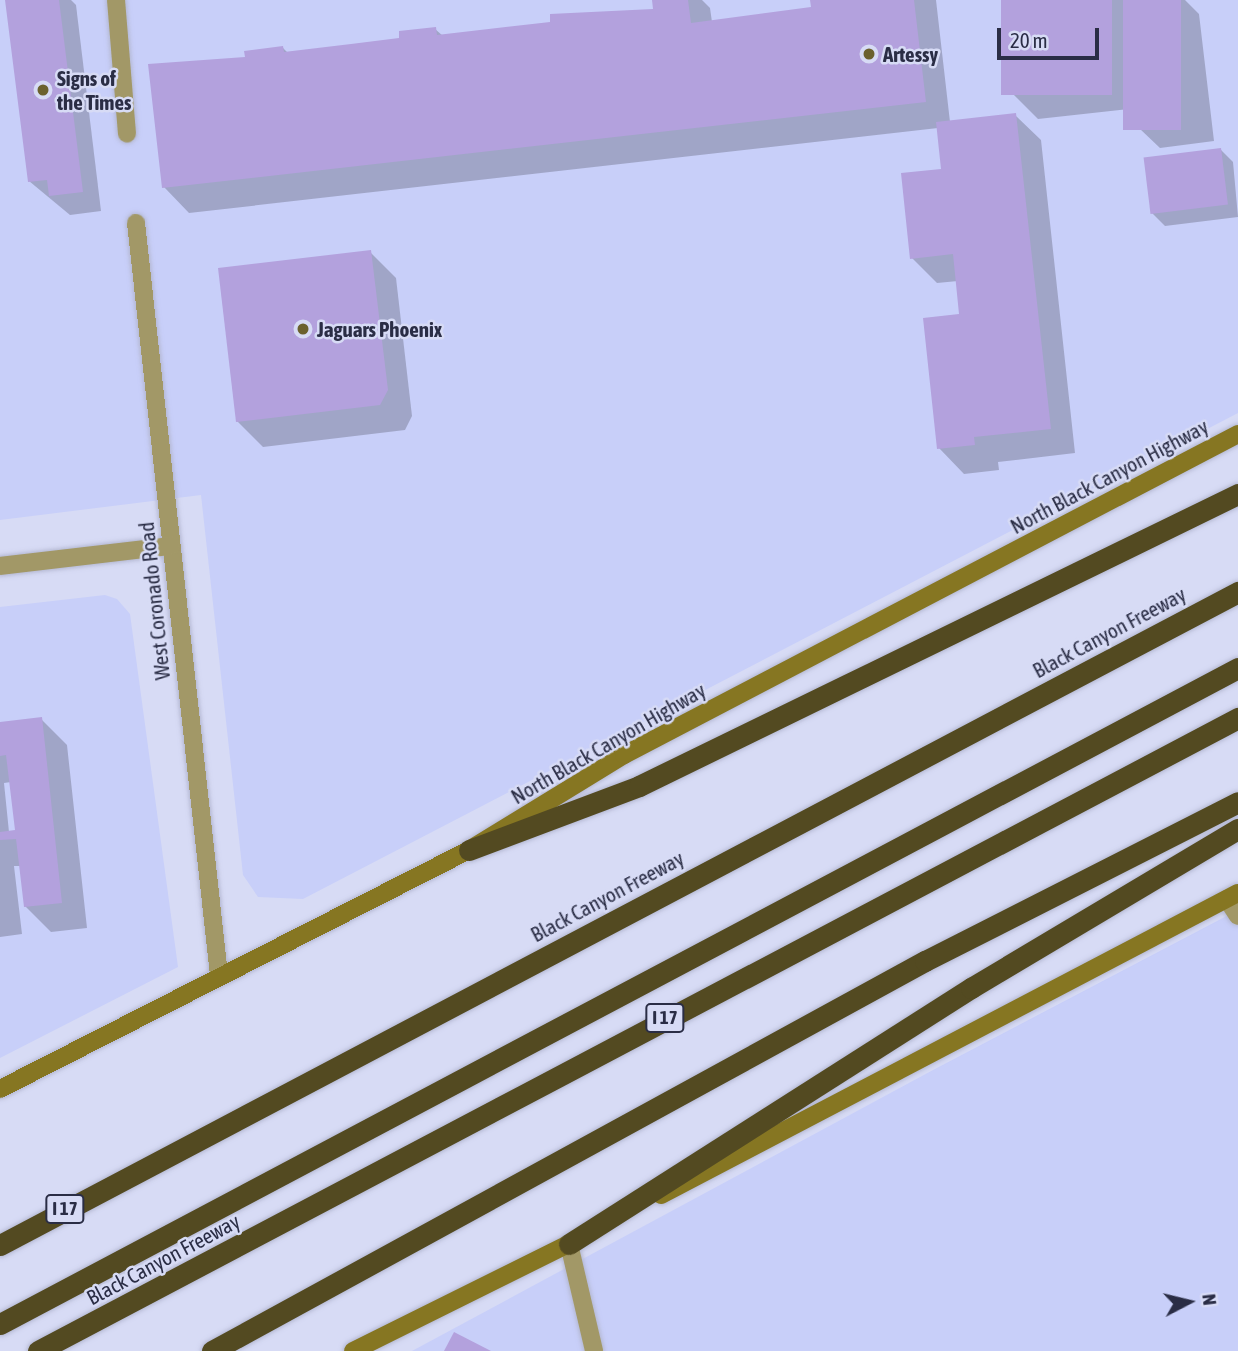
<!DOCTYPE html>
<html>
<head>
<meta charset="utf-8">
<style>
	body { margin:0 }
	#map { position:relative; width:1238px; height:1351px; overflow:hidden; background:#d7dbf5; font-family:"Asap Condensed",sans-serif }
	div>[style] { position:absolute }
	.built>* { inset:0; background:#c8cff9 }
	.shadow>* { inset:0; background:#0003 }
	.building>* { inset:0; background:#b3a1dd; transform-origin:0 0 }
	.roads { filter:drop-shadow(0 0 2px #b4b8d2) drop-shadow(0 0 2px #b4b8d2) }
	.lane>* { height:18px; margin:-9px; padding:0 9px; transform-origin:9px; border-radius:9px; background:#a29867 }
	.street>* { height:18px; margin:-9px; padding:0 9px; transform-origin:9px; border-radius:9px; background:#a29867 }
	.secondary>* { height:18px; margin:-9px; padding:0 9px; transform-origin:9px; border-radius:9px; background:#867622 }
	.highway>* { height:21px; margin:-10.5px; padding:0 10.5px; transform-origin:10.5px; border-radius:10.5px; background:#534a21 }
	.dots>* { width:19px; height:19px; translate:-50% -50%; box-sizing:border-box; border:4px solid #d7dbf5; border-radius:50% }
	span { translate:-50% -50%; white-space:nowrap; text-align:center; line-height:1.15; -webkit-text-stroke:5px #d7dbf5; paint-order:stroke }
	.shield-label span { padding:2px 5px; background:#d7dbf5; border:2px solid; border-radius:5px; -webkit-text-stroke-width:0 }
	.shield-label { font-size:19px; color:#2a2d45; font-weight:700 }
	.poi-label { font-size:21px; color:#2a2d45; font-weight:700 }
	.left { translate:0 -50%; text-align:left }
	.street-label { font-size:21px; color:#2a2d45 }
	.north { position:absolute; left:1154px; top:1267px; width:70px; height:70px; -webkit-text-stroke:5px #d7dbf5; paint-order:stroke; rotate:83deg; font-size:19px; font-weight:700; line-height:28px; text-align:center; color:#2a2d45 }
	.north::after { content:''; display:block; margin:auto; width:24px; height:32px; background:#2a2d45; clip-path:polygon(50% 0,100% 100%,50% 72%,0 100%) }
	.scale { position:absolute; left:997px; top:28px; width:102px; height:32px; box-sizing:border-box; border:4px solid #2a2d45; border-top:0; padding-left:9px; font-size:21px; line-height:24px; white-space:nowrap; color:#2a2d45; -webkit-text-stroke:5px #d7dbf5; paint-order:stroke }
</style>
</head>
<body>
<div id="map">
	<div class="built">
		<div style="clip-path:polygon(0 0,1238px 0,1238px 413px,303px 899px,258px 897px,243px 875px,201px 495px,0 520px)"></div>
		<div style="clip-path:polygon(105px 595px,117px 599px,130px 614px,178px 967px,0 1058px,0 607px)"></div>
		<div style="clip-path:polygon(1238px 910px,1238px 1351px,412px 1351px,935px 1069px)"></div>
	</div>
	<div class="shadow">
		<div style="clip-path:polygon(7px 0,71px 0,76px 5px,101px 211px,70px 215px,29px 181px)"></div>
		<div style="clip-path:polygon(654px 0,702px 0,710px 8px,712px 22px,813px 9px,812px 0,936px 0,950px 122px,1015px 115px,1041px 140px,1075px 453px,998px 462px,999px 470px,964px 474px,939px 448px,961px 316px,958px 281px,937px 283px,912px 258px,943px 171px,938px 128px,189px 213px,164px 187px,247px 59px,283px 48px,288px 53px,401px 39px,435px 29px,443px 36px,552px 24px,552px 15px,656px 10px)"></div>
		<div style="clip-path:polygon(1003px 0,1185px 0,1199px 14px,1214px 141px,1160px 148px,1140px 129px,1138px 108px,1038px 119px,1013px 94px)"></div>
		<div style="clip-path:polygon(1220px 149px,1233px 162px,1238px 217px,1165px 226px,1152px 213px)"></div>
		<div style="clip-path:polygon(370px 252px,396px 278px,412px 416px,405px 430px,263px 447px,237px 421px)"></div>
		<div style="clip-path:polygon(evenodd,41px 719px,67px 745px,87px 928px,51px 932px,25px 906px,21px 866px,14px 866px,22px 934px,0 937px,0 724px,41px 719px,11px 782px,17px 831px,9px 832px,4px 783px,11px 782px)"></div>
	</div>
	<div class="building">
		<div style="clip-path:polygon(5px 0,59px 0,83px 192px,49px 196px,47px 180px,28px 182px)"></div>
		<div style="clip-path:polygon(652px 0,688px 0,691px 23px,811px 7px,810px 0,914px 0,926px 102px,162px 188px,148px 64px,245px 57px,244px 51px,283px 46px,284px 52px,351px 44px,399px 38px,399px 31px,436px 27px,437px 35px,550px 22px,550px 14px,653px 9px)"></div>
		<div style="left:1001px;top:0;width:111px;height:95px"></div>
		<div style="left:1123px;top:0;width:58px;height:130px"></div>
		<div style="clip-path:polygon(1016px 113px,1051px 429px,974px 437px,975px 445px,937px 449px,923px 318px,959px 314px,953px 254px,910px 259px,901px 173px,941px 169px,936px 122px)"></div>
		<div style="left:1221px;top:148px;width:57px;height:78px;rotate:83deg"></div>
		<div style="clip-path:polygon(371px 250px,388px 390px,380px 405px,236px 422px,218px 268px)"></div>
		<div style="clip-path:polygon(42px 717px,62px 903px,24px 907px,16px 839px,0 840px,0 832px,15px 830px,6px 755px,0 756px,0 722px)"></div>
		<div style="clip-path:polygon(454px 1332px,491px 1351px,444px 1351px)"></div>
	</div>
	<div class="roads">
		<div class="lane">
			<div style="left:116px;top:0;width:134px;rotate:85.3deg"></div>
		</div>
		<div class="street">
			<div style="left:136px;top:223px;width:757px;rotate:83.7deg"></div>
			<div style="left:0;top:566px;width:172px;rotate:-6.7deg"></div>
			<div style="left:1227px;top:899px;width:20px;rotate:57deg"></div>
			<div style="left:569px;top:1244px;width:110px;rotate:76.8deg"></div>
		</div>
		<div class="secondary">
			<div style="left:0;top:1089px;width:526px;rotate:-27deg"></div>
			<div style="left:469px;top:850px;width:182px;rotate:-31.5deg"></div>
			<div style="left:624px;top:755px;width:693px;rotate:-27.6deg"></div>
			<div style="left:661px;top:1195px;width:651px;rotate:-27.63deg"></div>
			<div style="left:353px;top:1351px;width:254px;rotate:-26.4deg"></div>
		</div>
		<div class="highway">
			<div style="left:469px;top:850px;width:182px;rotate:-20.6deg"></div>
			<div style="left:639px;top:786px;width:666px;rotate:-25.99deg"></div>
			<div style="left:569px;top:1244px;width:477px;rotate:-32.5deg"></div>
			<div style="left:971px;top:988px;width:311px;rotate:-30.8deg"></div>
			<div style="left:0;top:1245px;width:1400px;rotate:-27.81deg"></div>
			<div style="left:0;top:1324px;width:1401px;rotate:-27.92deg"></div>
			<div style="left:38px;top:1351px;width:1357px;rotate:-27.81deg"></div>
			<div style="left:212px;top:1351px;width:813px;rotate:-28.68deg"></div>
			<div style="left:925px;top:961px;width:351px;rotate:-26.9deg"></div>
		</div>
	</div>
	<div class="dots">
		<div style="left:869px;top:54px;background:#6b612e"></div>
		<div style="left:43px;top:90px;background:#6b612e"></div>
		<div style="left:303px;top:329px;background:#6b612e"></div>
	</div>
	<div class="shield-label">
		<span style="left:665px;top:1018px">I 17</span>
		<span style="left:65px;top:1209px">I 17</span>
	</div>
	<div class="poi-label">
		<span class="left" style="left:883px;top:54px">Artessy</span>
		<span class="left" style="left:57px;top:90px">Signs of<br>the Times</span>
		<span class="left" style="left:317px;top:329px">Jaguars Phoenix</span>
	</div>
	<div class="street-label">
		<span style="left:1109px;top:476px;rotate:-28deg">North Black Canyon Highway</span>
		<span style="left:154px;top:601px;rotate:-96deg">West Coronado Road</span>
		<span style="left:1109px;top:632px;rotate:-28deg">Black Canyon Freeway</span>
		<span style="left:608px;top:743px;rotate:-30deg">North Black Canyon Highway</span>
		<span style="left:607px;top:896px;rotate:-28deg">Black Canyon Freeway</span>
		<span style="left:163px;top:1259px;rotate:-28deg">Black Canyon Freeway</span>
	</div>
	<div class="north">N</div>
	<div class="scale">20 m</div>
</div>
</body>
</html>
